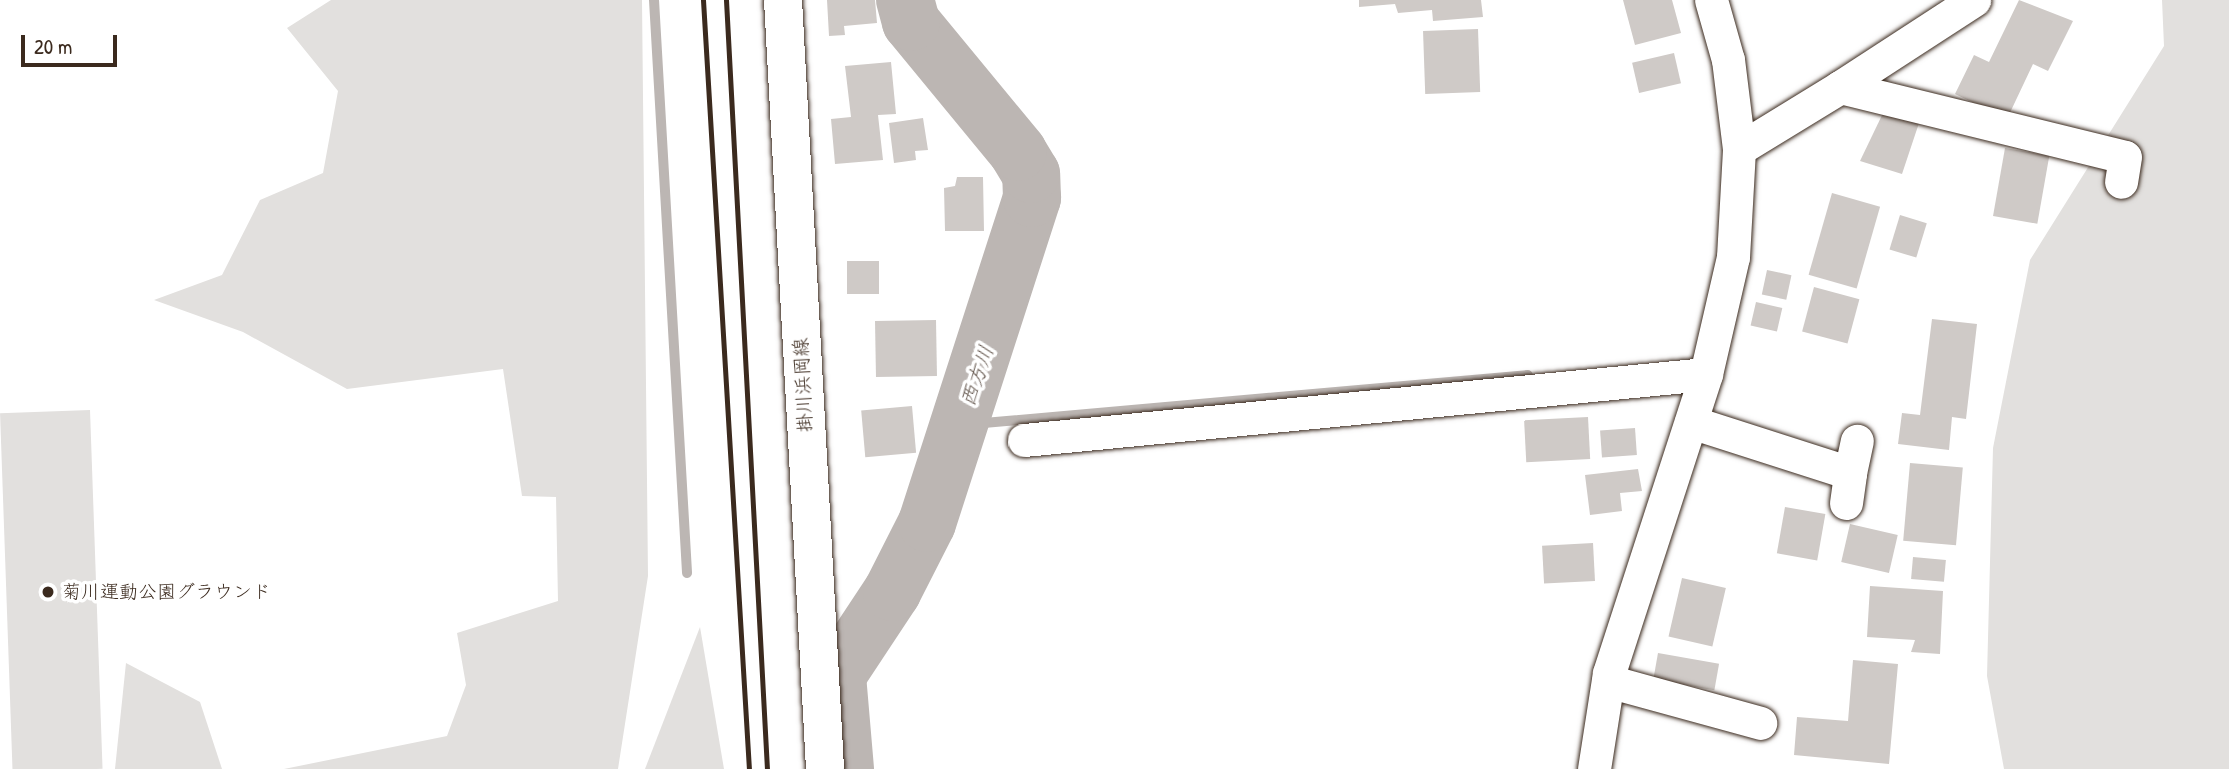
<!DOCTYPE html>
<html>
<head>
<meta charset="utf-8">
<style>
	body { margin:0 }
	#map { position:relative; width:2229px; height:769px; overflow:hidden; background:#fff; font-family:"Patrick Hand","Klee One",sans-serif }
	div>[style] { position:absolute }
	.green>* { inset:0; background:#e2e0de; transform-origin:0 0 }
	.stream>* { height:10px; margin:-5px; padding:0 5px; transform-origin:5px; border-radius:5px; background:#bcb6b3 }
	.river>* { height:58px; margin:-29px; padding:0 29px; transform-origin:29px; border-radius:29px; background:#bcb6b3 }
	.building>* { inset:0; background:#cfcac7; transform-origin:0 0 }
	.roads { filter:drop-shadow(0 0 2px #3b2a1e) drop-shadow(0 0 2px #3b2a1e) }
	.minor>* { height:33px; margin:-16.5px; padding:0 16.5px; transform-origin:16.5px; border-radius:16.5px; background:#fff }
	.major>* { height:38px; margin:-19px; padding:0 19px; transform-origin:19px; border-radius:19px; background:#fff }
	.rail>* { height:5px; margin:-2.5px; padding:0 2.5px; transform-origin:2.5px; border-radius:2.5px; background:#3b2a1e }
	.dots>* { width:19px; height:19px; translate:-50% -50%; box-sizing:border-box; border:4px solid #fff; border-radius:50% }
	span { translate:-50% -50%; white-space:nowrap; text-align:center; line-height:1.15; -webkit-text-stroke:7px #fff; paint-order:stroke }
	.street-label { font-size:19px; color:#3b2a1e }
	.poi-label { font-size:19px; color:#3b2a1e }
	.left { translate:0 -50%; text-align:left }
	.water-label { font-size:21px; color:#685b52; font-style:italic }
	.scale { position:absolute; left:21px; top:35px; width:96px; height:32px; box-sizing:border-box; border:4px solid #3b2a1e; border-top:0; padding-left:9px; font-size:21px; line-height:24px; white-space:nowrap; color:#3b2a1e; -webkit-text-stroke:5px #fff; paint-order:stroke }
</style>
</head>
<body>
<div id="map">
	<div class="green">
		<div style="clip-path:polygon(331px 0,642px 0,648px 576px,618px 769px,284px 769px,447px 736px,466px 685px,457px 633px,558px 601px,556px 497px,522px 496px,503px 369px,347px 389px,243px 332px,154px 300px,222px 275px,260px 200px,323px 173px,338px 91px,287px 28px)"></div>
		<div style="clip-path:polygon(2162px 0,2229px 0,2229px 769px,2004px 769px,1987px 676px,1993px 448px,2030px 260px,2164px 46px)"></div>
		<div style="left:90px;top:410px;width:359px;height:90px;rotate:88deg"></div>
		<div style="clip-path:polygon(700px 627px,724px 769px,645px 769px)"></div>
		<div style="clip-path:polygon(126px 663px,200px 702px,222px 769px,115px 769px)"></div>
	</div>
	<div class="stream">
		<div style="left:654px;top:0;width:574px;rotate:86.7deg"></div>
		<div style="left:961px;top:425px;width:569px;rotate:-5.04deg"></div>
	</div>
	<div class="river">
		<div style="left:845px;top:769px;width:94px;rotate:-94.9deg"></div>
		<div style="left:837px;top:675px;width:100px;rotate:-56.5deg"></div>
		<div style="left:892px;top:592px;width:77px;rotate:-63.1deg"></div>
		<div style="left:927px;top:523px;width:342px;rotate:-72.1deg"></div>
		<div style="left:1032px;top:198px;width:24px;rotate:-92deg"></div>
		<div style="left:1031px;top:174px;width:26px;rotate:-121deg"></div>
		<div style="left:1018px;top:152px;width:168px;rotate:-129.5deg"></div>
		<div style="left:911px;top:22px;width:23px;rotate:-105deg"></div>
	</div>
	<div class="building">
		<div style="clip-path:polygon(827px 0,875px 0,877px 23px,844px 26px,845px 35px,829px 36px)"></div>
		<div style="clip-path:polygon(1359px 0,1481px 0,1483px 17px,1433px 21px,1432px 10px,1398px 13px,1395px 4px,1359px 7px)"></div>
		<div style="clip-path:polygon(1623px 0,1672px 0,1681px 33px,1635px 45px)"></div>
		<div style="clip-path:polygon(2019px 0,2073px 21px,2048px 71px,2033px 64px,2007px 119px,1955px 94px,1974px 55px,1989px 62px)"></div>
		<div style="left:1478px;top:29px;width:63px;height:55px;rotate:88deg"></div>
		<div style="left:1674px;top:53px;width:31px;height:43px;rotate:77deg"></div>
		<div style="clip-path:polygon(891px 62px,896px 114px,878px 115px,883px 160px,835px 164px,831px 119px,851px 117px,845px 66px)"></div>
		<div style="clip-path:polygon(1884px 111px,1919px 123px,1902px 174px,1860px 161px)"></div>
		<div style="clip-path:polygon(923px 118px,928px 150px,915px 151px,916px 160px,894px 163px,889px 123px)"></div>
		<div style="left:2005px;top:148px;width:45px;height:69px;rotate:10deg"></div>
		<div style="clip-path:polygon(957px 177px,983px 177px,984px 231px,945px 231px,944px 188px,955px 186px)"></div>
		<div style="left:1832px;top:193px;width:50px;height:85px;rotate:16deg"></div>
		<div style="left:1900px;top:215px;width:28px;height:36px;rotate:17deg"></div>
		<div style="left:847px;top:261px;width:32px;height:33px"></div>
		<div style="left:1767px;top:270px;width:25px;height:25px;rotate:12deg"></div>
		<div style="left:1814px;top:287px;width:47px;height:46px;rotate:15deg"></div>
		<div style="left:1756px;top:302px;width:27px;height:24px;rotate:13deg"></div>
		<div style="clip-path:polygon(1932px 319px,1977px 324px,1966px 419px,1952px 417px,1949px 450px,1898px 444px,1902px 413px,1920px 415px)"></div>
		<div style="left:936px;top:320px;width:56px;height:61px;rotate:89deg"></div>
		<div style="left:912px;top:406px;width:47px;height:51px;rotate:85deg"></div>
		<div style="left:1588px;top:417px;width:42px;height:64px;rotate:87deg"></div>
		<div style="left:1635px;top:428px;width:27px;height:35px;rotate:86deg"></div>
		<div style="left:1910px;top:463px;width:53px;height:78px;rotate:5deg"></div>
		<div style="clip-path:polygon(1638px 469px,1642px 491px,1620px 493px,1622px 511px,1590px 515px,1585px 475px)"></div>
		<div style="left:1785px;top:507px;width:41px;height:47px;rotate:10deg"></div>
		<div style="left:1850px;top:524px;width:49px;height:39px;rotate:13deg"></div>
		<div style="left:1593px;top:543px;width:38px;height:51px;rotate:87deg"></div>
		<div style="left:1913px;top:557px;width:33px;height:22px;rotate:5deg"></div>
		<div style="left:1682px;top:578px;width:45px;height:60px;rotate:13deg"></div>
		<div style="clip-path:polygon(1870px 586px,1943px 591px,1940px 654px,1911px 652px,1915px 640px,1867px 637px)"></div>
		<div style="left:1658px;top:653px;width:62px;height:27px;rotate:10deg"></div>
		<div style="clip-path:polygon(1853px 660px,1898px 664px,1889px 764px,1794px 755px,1797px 717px,1848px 721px)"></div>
	</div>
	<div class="roads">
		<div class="minor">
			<div style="left:1840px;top:87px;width:160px;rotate:-33deg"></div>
			<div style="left:1739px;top:149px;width:119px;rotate:-31.5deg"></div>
			<div style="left:1840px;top:87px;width:293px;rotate:13.8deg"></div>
			<div style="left:2125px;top:157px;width:25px;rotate:99deg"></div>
			<div style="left:1691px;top:422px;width:167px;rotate:17.8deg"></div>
			<div style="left:1850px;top:473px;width:33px;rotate:-78deg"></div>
			<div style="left:1024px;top:440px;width:685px;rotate:-5.53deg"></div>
			<div style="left:1846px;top:503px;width:30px;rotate:-82deg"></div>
			<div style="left:1608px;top:681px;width:158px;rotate:15.4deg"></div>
			<div style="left:1594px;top:769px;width:97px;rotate:-81.1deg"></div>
			<div style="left:1609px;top:673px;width:314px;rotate:-72deg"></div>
			<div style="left:1706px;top:374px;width:120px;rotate:-77deg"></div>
			<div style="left:1733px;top:257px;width:108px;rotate:-86.8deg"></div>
			<div style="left:1739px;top:149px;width:90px;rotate:-97deg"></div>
			<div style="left:1728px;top:60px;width:62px;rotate:-105.8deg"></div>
		</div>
		<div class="major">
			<div style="left:783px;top:0;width:770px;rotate:86.87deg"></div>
		</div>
	</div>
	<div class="rail">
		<div style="left:703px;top:0;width:770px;rotate:86.58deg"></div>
		<div style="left:726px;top:0;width:770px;rotate:86.95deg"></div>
	</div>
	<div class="dots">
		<div style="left:48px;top:592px;background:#3b2a1e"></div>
	</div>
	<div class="street-label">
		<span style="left:803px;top:385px;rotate:-93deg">掛川浜岡線</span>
	</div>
	<div class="poi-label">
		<span class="left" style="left:62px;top:592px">菊川運動公園グラウンド</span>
	</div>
	<div class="water-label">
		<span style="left:977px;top:376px;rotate:-71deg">西方川</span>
	</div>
	<div class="scale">20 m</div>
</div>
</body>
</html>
